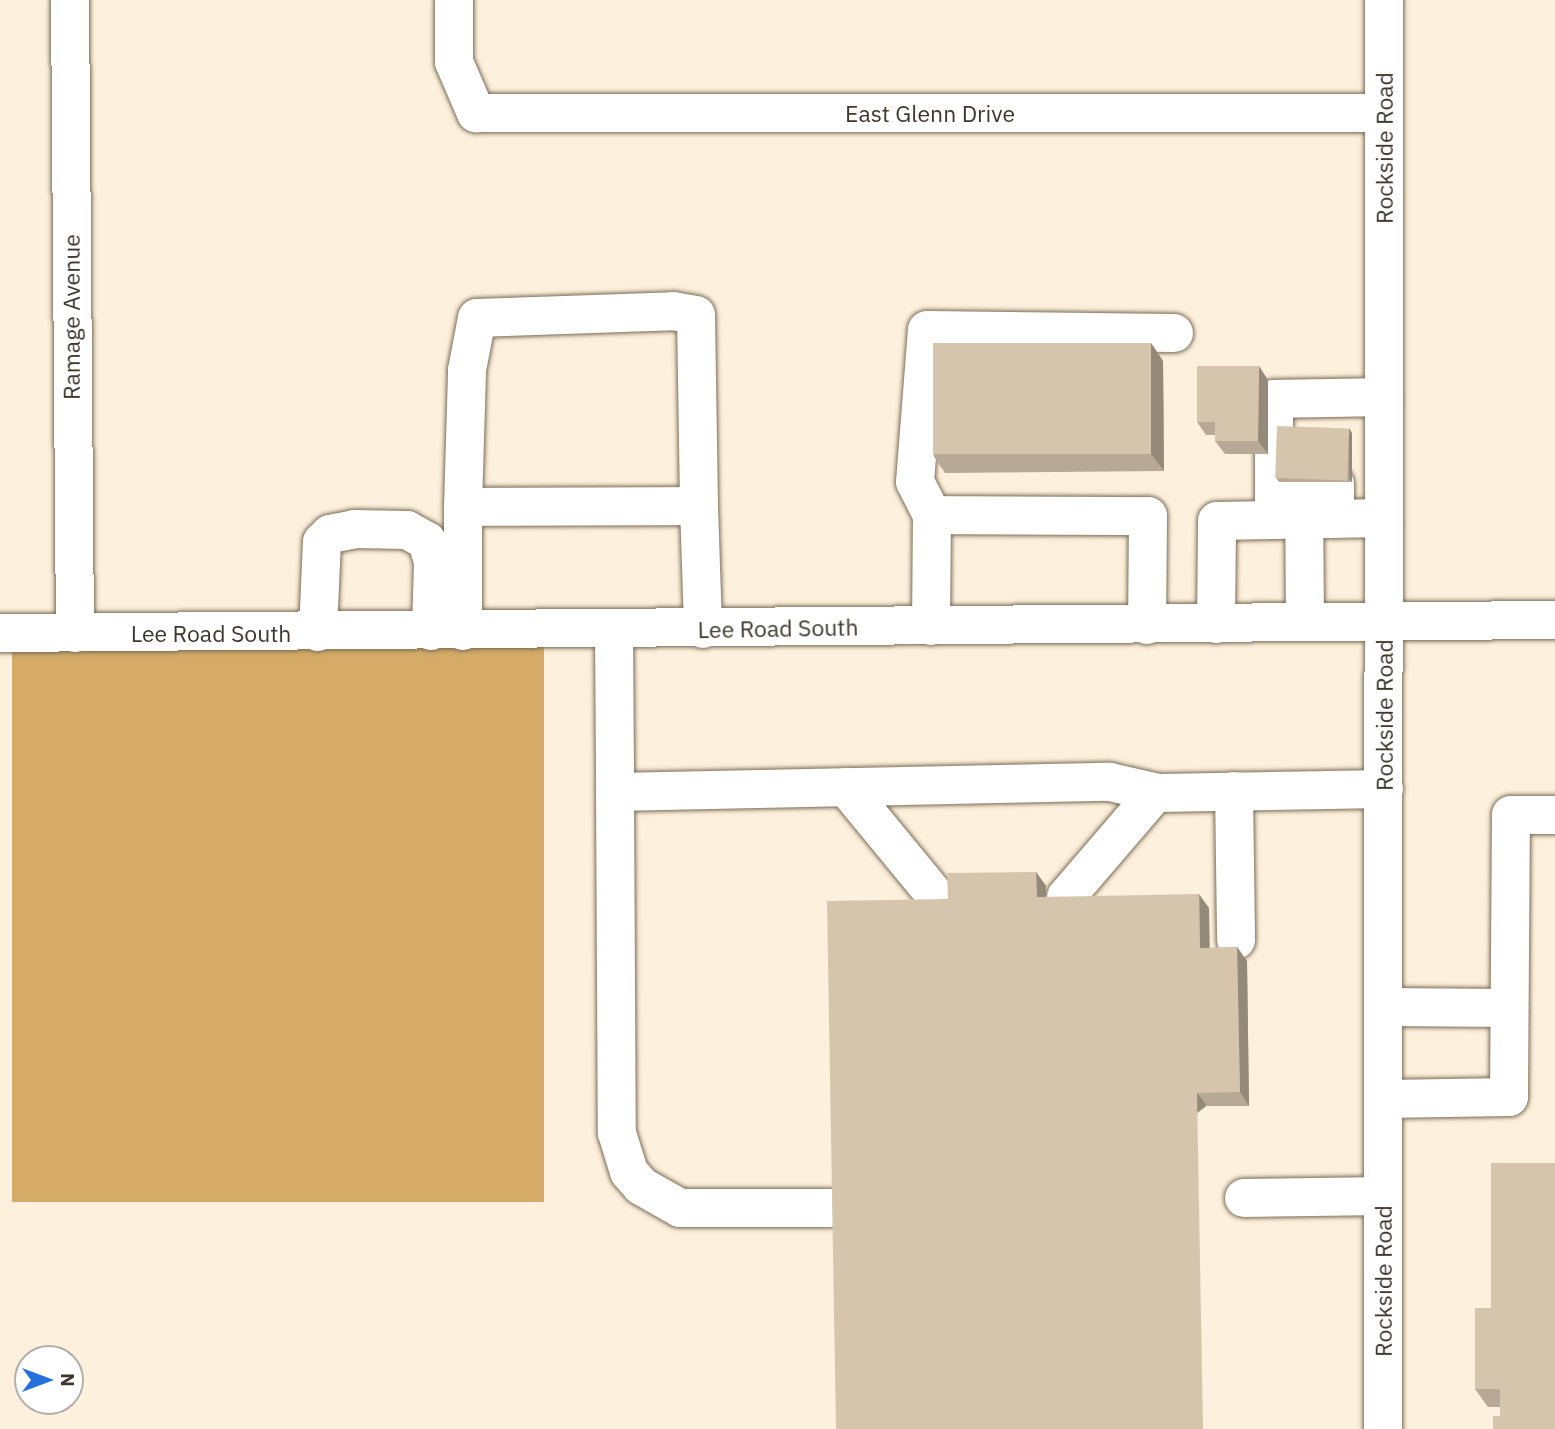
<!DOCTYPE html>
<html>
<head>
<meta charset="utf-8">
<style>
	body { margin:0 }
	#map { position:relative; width:1555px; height:1429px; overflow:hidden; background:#fdf0dc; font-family:"IBM Plex Sans",sans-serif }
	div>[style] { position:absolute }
	.forest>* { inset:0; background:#d5ab67; transform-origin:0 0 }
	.roads { filter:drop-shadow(0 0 2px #7a6c56) drop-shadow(0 0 2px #7a6c56) }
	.minor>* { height:38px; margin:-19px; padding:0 19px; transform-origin:19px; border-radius:19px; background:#fff }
	.major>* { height:38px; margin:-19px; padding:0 19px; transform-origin:19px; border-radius:19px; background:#fff }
	.wall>* { inset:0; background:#b7a995 }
	.shaded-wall>* { inset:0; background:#958a79; transform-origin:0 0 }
	.building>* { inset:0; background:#d5c5ad; transform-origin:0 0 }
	span { translate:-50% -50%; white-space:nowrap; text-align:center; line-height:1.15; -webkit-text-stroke:5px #fff; paint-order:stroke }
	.street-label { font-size:23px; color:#3e372d }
	.north { position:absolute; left:14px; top:1345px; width:70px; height:70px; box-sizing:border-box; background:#fff; border:2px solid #b2afab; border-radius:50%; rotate:90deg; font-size:19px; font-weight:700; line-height:28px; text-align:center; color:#3e372d }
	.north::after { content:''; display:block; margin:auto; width:24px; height:32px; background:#2471dc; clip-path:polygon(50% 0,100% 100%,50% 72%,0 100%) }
</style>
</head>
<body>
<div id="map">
	<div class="forest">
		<div style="left:544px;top:630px;width:572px;height:532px;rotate:90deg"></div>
	</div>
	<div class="roads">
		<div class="minor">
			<div style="left:70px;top:0;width:633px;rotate:89.55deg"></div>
			<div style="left:454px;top:0;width:62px;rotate:90deg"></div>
			<div style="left:454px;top:62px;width:56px;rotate:66.7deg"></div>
			<div style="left:476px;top:113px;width:908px"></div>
			<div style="left:1384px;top:397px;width:110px;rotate:179deg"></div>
			<div style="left:1274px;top:399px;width:121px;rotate:90deg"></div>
			<div style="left:1274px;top:520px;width:110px;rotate:-1deg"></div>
			<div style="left:1304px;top:483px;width:139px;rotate:89.6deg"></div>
			<div style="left:463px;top:507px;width:137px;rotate:-88.3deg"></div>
			<div style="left:467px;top:370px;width:53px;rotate:-79.1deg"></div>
			<div style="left:477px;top:318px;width:196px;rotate:-2deg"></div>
			<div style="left:673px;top:311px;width:23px;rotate:10deg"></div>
			<div style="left:696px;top:315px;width:191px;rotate:89.1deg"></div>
			<div style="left:932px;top:515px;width:37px;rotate:-117deg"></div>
			<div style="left:915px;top:482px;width:152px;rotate:-85.5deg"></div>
			<div style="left:927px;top:330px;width:247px;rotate:0.7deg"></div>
			<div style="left:1335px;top:519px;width:35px;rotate:-90deg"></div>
			<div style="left:1216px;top:624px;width:103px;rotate:-89.4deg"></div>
			<div style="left:1217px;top:521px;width:57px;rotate:-1deg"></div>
			<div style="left:931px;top:626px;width:111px;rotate:-89.5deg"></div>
			<div style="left:932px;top:515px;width:216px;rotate:0.3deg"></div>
			<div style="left:1148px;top:516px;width:109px;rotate:90.5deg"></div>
			<div style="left:614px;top:629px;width:163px;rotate:89.6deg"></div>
			<div style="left:615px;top:792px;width:495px;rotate:-1.2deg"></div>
			<div style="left:1110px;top:782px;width:50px;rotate:12.7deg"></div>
			<div style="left:1159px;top:793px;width:225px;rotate:-1deg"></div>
			<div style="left:463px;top:631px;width:124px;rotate:-90deg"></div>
			<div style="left:463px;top:507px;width:236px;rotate:-0.2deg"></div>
			<div style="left:699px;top:506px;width:123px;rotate:88.1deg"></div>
			<div style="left:318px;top:632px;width:90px;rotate:-87.5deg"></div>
			<div style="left:322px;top:542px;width:11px;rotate:-45deg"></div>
			<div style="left:330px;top:534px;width:25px;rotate:-11deg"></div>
			<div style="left:355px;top:529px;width:52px;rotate:1.1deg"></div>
			<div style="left:407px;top:530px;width:23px;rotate:29deg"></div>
			<div style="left:427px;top:541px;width:22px;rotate:74deg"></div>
			<div style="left:433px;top:562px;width:69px;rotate:91.7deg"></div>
			<div style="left:0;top:633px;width:1555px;rotate:-0.48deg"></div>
			<div style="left:846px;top:787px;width:137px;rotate:50.6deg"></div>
			<div style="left:1234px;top:791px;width:149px;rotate:89.2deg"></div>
			<div style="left:615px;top:792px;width:341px;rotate:89.7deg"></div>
			<div style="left:617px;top:1133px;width:41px;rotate:72.9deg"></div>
			<div style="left:629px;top:1172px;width:18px;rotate:49deg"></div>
			<div style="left:641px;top:1186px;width:45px;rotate:29.4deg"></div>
			<div style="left:680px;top:1208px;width:150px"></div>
			<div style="left:1066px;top:897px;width:137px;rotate:-49.4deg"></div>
			<div style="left:1384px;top:1007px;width:125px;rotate:0.5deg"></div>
			<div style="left:1384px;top:1099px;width:125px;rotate:-0.9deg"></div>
			<div style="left:1509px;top:1097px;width:282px;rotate:-89.6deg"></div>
			<div style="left:1511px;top:815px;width:44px"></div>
			<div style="left:1244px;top:1198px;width:139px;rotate:-0.8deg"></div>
		</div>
		<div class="major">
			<div style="left:1383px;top:1429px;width:1429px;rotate:-89.96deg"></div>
		</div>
	</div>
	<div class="wall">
		<div style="clip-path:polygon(1151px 343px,1163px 361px,1164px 471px,945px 473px,933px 455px)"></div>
		<div style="clip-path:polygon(1268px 380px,1268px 454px,1225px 454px,1215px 441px,1215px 435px,1206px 435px,1197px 422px)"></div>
		<div style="clip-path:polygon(1352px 433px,1352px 482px,1279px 482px,1276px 478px)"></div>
		<div style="clip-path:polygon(1036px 872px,1046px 886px,1046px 897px,1209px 908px,1209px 948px,1237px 947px,1247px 961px,1249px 1106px,1207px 1106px,948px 899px)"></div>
		<div style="clip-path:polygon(1555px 1163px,1500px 1416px,1500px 1407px,1488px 1407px,1475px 1389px,1491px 1308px)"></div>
	</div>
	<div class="shaded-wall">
		<div style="clip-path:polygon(1151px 343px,1163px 361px,1164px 471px,1151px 454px)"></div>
		<div style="clip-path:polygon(1259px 366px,1268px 380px,1268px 454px,1258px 441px)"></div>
		<div style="clip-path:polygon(1349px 428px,1352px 433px,1352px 482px,1349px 478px)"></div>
		<div style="clip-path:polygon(1036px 872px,1046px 886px,1046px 911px,1037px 897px)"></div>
		<div style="clip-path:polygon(1199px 894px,1209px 908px,1210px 962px,1200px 948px)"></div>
		<div style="clip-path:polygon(1237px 947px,1247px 961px,1249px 1106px,1240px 1092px)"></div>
		<div style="left:1197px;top:1093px;width:16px;height:336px;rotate:52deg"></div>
	</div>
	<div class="building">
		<div style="left:1151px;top:343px;width:111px;height:218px;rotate:90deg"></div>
		<div style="clip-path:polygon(1197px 366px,1259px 366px,1258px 441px,1215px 441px,1215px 422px,1197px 422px)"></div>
		<div style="left:1277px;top:426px;width:72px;height:52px;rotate:2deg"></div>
		<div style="clip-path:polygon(1036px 872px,1037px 897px,1199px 894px,1200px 948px,1237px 947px,1240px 1092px,1197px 1093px,1203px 1429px,836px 1429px,827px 901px,948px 899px,947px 873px)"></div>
		<div style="clip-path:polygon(1491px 1163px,1555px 1163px,1555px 1429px,1493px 1429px,1493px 1416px,1500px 1416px,1500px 1389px,1475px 1389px,1475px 1308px,1491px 1308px)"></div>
	</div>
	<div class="street-label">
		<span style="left:930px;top:113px">East Glenn Drive</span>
		<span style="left:1384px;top:148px;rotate:-90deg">Rockside Road</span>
		<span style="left:71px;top:317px;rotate:-90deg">Ramage Avenue</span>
		<span style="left:778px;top:628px;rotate:-1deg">Lee Road South</span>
		<span style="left:211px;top:633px">Lee Road South</span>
		<span style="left:1384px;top:715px;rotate:-90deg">Rockside Road</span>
		<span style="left:1383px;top:1281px;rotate:-90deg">Rockside Road</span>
	</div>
	<div class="north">N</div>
</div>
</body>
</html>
